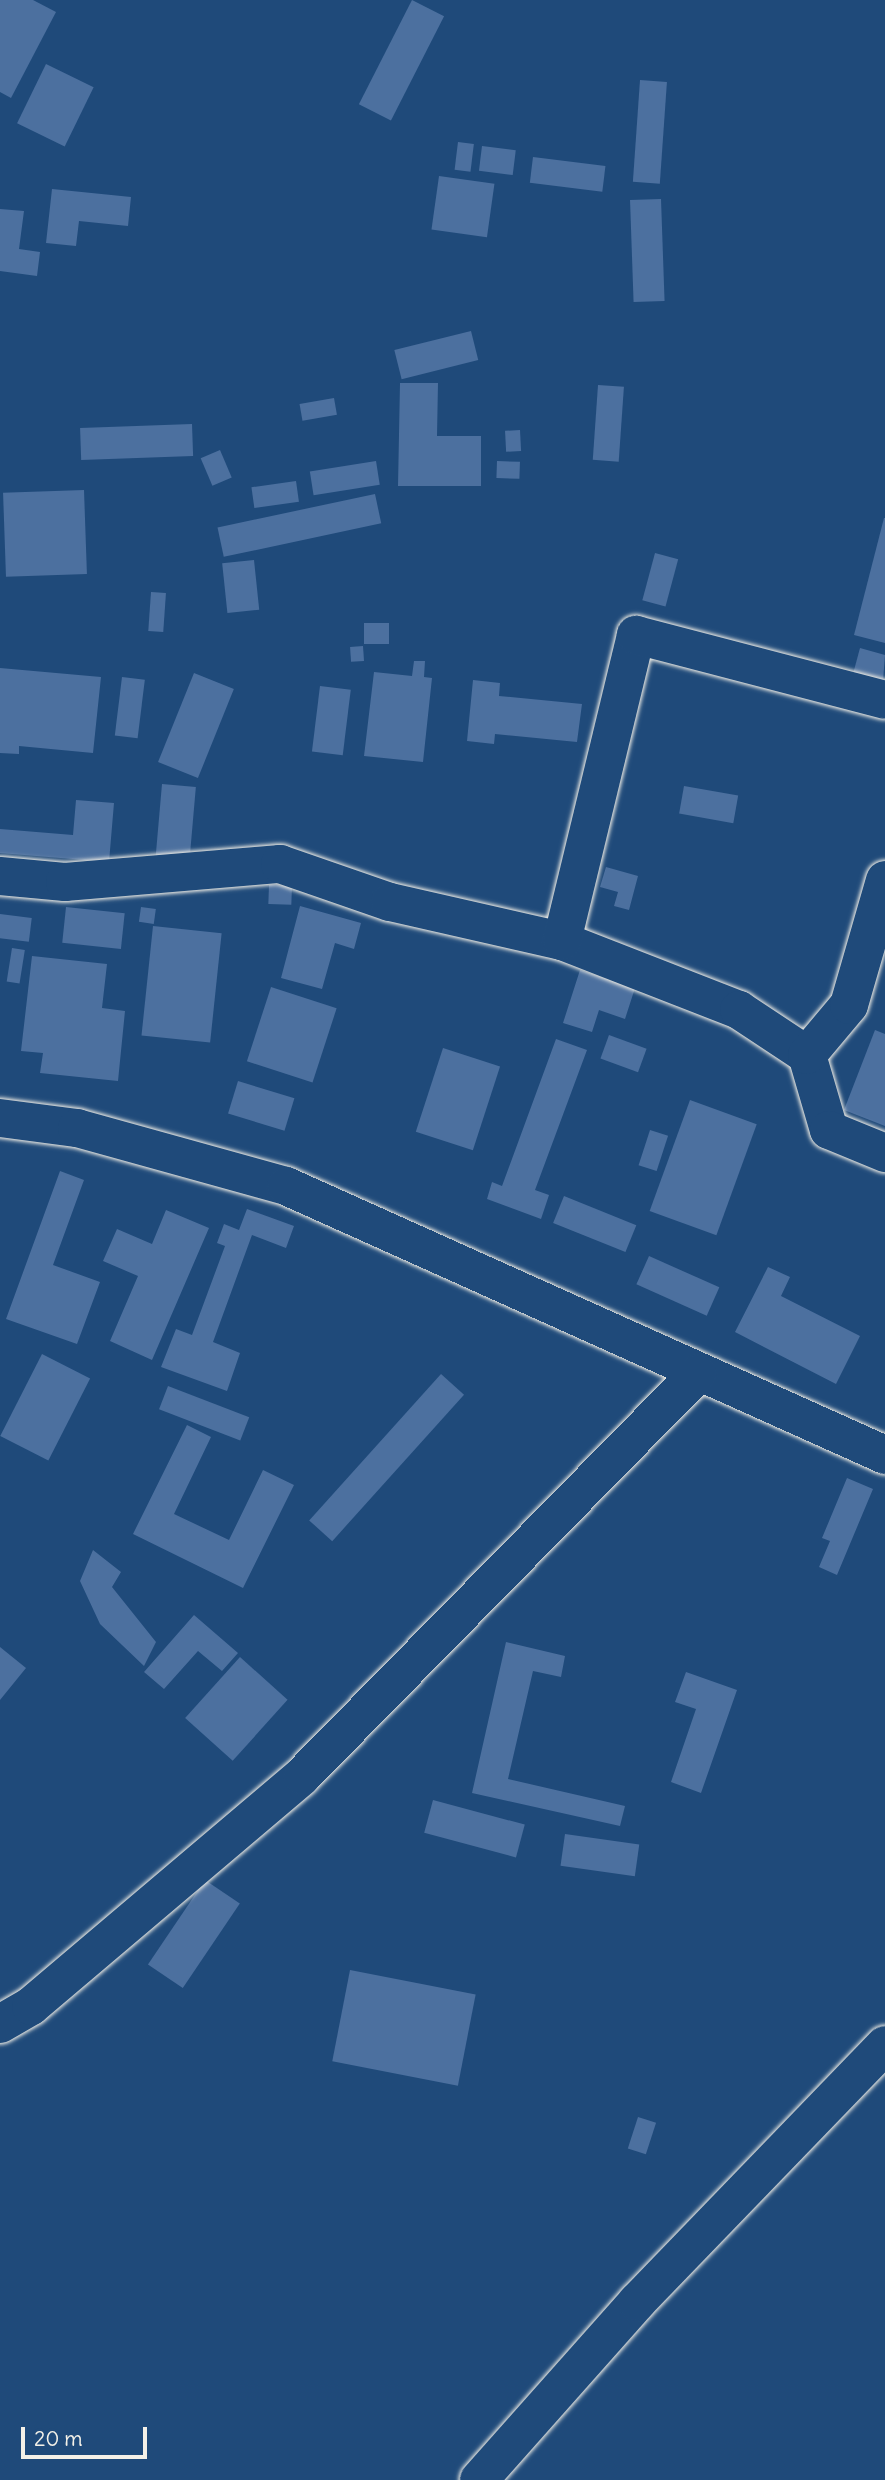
<!DOCTYPE html>
<html>
<head>
<meta charset="utf-8">
<style>
	body { margin:0 }
	#map { position:relative; width:885px; height:2480px; overflow:hidden; background:#1f4a7a; font-family:Delius,sans-serif }
	div>[style] { position:absolute }
	.building>* { inset:0; background:#4c709f; transform-origin:0 0 }
	.roads { filter:drop-shadow(0 0 2px #f4f1e8) drop-shadow(0 0 2px #f4f1e8) }
	.minor>* { height:38px; margin:-19px; padding:0 19px; transform-origin:19px; border-radius:19px; background:#1f4a7a }
	.major>* { height:38px; margin:-19px; padding:0 19px; transform-origin:19px; border-radius:19px; background:#1f4a7a }
	span { translate:-50% -50%; white-space:nowrap; text-align:center; line-height:1.15; -webkit-text-stroke:5px #1f4a7a; paint-order:stroke }
	.scale { position:absolute; left:21px; top:2427px; width:126px; height:32px; box-sizing:border-box; border:4px solid #f4f1e8; border-top:0; padding-left:9px; font-size:21px; line-height:24px; white-space:nowrap; color:#f4f1e8; -webkit-text-stroke:5px #1f4a7a; paint-order:stroke }
</style>
</head>
<body>
<div id="map">
	<div class="building">
		<div style="clip-path:polygon(0 0,33px 0,56px 12px,11px 98px,0 92px)"></div>
		<div style="left:412px;top:0;width:36px;height:117px;rotate:27deg"></div>
		<div style="left:46px;top:64px;width:53px;height:66px;rotate:26deg"></div>
		<div style="left:640px;top:80px;width:27px;height:102px;rotate:4deg"></div>
		<div style="left:458px;top:142px;width:16px;height:28px;rotate:7deg"></div>
		<div style="left:482px;top:146px;width:34px;height:25px;rotate:7deg"></div>
		<div style="left:533px;top:157px;width:73px;height:26px;rotate:7deg"></div>
		<div style="left:439px;top:176px;width:56px;height:54px;rotate:8deg"></div>
		<div style="clip-path:polygon(52px 189px,131px 197px,128px 226px,79px 221px,76px 246px,46px 243px)"></div>
		<div style="left:661px;top:199px;width:102px;height:31px;rotate:88deg"></div>
		<div style="clip-path:polygon(0 209px,24px 211px,19px 249px,40px 252px,37px 276px,0 271px)"></div>
		<div style="left:471px;top:331px;width:30px;height:79px;rotate:76deg"></div>
		<div style="clip-path:polygon(400px 383px,438px 383px,437px 436px,481px 436px,481px 486px,398px 486px)"></div>
		<div style="left:598px;top:385px;width:26px;height:75px;rotate:4deg"></div>
		<div style="left:334px;top:398px;width:17px;height:35px;rotate:80deg"></div>
		<div style="left:192px;top:424px;width:32px;height:112px;rotate:88deg"></div>
		<div style="left:520px;top:430px;width:21px;height:15px;rotate:87deg"></div>
		<div style="left:220px;top:450px;width:30px;height:21px;rotate:67deg"></div>
		<div style="left:376px;top:461px;width:24px;height:67px;rotate:81deg"></div>
		<div style="left:497px;top:461px;width:23px;height:17px;rotate:2deg"></div>
		<div style="left:296px;top:481px;width:21px;height:45px;rotate:82deg"></div>
		<div style="left:84px;top:490px;width:84px;height:81px;rotate:88deg"></div>
		<div style="left:375px;top:494px;width:30px;height:161px;rotate:78deg"></div>
		<div style="clip-path:polygon(884px 518px,885px 518px,885px 643px,854px 635px)"></div>
		<div style="left:655px;top:553px;width:24px;height:49px;rotate:15deg"></div>
		<div style="left:254px;top:560px;width:50px;height:32px;rotate:84deg"></div>
		<div style="left:151px;top:592px;width:15px;height:39px;rotate:4deg"></div>
		<div style="left:389px;top:623px;width:21px;height:25px;rotate:90deg"></div>
		<div style="left:363px;top:646px;width:15px;height:13px;rotate:86deg"></div>
		<div style="clip-path:polygon(860px 648px,885px 655px,883px 681px,853px 674px)"></div>
		<div style="clip-path:polygon(414px 661px,425px 661px,424px 677px,432px 678px,423px 762px,364px 756px,374px 672px,412px 676px)"></div>
		<div style="clip-path:polygon(0 668px,101px 677px,93px 753px,19px 746px,19px 754px,0 753px)"></div>
		<div style="left:194px;top:673px;width:43px;height:96px;rotate:22deg"></div>
		<div style="left:122px;top:677px;width:23px;height:59px;rotate:7deg"></div>
		<div style="clip-path:polygon(473px 680px,500px 683px,499px 696px,582px 704px,577px 742px,495px 734px,494px 744px,467px 741px)"></div>
		<div style="left:320px;top:686px;width:31px;height:66px;rotate:7deg"></div>
		<div style="left:162px;top:784px;width:34px;height:76px;rotate:5deg"></div>
		<div style="left:684px;top:786px;width:55px;height:28px;rotate:10deg"></div>
		<div style="clip-path:polygon(76px 800px,114px 803px,109px 862px,0 853px,0 829px,73px 835px)"></div>
		<div style="clip-path:polygon(606px 867px,638px 876px,629px 910px,614px 906px,618px 892px,600px 887px)"></div>
		<div style="left:269px;top:885px;width:23px;height:19px;rotate:2deg"></div>
		<div style="clip-path:polygon(300px 906px,361px 923px,354px 949px,335px 943px,322px 989px,281px 978px)"></div>
		<div style="left:66px;top:907px;width:59px;height:36px;rotate:6deg"></div>
		<div style="left:141px;top:907px;width:15px;height:15px;rotate:8deg"></div>
		<div style="left:0;top:914px;width:32px;height:24px;rotate:7deg"></div>
		<div style="left:153px;top:926px;width:69px;height:110px;rotate:6deg"></div>
		<div style="left:12px;top:948px;width:13px;height:34px;rotate:9deg"></div>
		<div style="clip-path:polygon(32px 956px,107px 964px,102px 1008px,125px 1011px,118px 1081px,40px 1073px,43px 1053px,21px 1051px)"></div>
		<div style="clip-path:polygon(580px 970px,635px 988px,625px 1019px,599px 1010px,592px 1032px,563px 1023px)"></div>
		<div style="left:271px;top:987px;width:69px;height:78px;rotate:18deg"></div>
		<div style="clip-path:polygon(875px 1030px,885px 1034px,885px 1126px,844px 1110px)"></div>
		<div style="left:609px;top:1035px;width:40px;height:25px;rotate:20deg"></div>
		<div style="clip-path:polygon(556px 1039px,587px 1050px,535px 1190px,549px 1195px,541px 1219px,487px 1199px,492px 1182px,502px 1186px)"></div>
		<div style="left:443px;top:1048px;width:60px;height:88px;rotate:18deg"></div>
		<div style="left:238px;top:1081px;width:59px;height:34px;rotate:17deg"></div>
		<div style="left:690px;top:1100px;width:71px;height:118px;rotate:20deg"></div>
		<div style="left:650px;top:1130px;width:19px;height:37px;rotate:18deg"></div>
		<div style="clip-path:polygon(60px 1171px,84px 1180px,53px 1265px,100px 1282px,77px 1344px,6px 1319px)"></div>
		<div style="left:564px;top:1196px;width:78px;height:29px;rotate:22deg"></div>
		<div style="clip-path:polygon(247px 1209px,294px 1226px,286px 1248px,252px 1235px,213px 1342px,240px 1353px,227px 1391px,161px 1367px,176px 1329px,192px 1335px,225px 1246px,217px 1243px,224px 1224px,239px 1230px)"></div>
		<div style="clip-path:polygon(166px 1210px,209px 1228px,152px 1360px,110px 1341px,138px 1276px,103px 1261px,117px 1229px,152px 1244px)"></div>
		<div style="left:649px;top:1256px;width:77px;height:31px;rotate:24deg"></div>
		<div style="clip-path:polygon(768px 1267px,790px 1277px,781px 1296px,860px 1336px,836px 1384px,735px 1332px)"></div>
		<div style="left:42px;top:1354px;width:54px;height:92px;rotate:27deg"></div>
		<div style="left:441px;top:1374px;width:31px;height:197px;rotate:42deg"></div>
		<div style="left:168px;top:1386px;width:87px;height:25px;rotate:21deg"></div>
		<div style="clip-path:polygon(187px 1425px,211px 1437px,174px 1514px,229px 1540px,263px 1470px,294px 1485px,243px 1588px,133px 1534px)"></div>
		<div style="clip-path:polygon(847px 1478px,873px 1489px,837px 1575px,819px 1567px,830px 1541px,822px 1538px)"></div>
		<div style="clip-path:polygon(93px 1550px,121px 1572px,112px 1587px,156px 1642px,144px 1666px,100px 1624px,80px 1581px)"></div>
		<div style="clip-path:polygon(194px 1615px,238px 1653px,222px 1671px,198px 1651px,164px 1689px,144px 1672px)"></div>
		<div style="clip-path:polygon(506px 1642px,565px 1656px,561px 1677px,533px 1671px,508px 1779px,625px 1806px,620px 1826px,472px 1793px)"></div>
		<div style="clip-path:polygon(0 1647px,26px 1668px,0 1700px)"></div>
		<div style="left:240px;top:1657px;width:64px;height:82px;rotate:42deg"></div>
		<div style="clip-path:polygon(686px 1672px,737px 1690px,701px 1793px,671px 1782px,696px 1709px,675px 1702px)"></div>
		<div style="left:433px;top:1800px;width:95px;height:34px;rotate:15deg"></div>
		<div style="left:565px;top:1834px;width:75px;height:32px;rotate:8deg"></div>
		<div style="left:205px;top:1880px;width:42px;height:102px;rotate:34deg"></div>
		<div style="left:350px;top:1970px;width:128px;height:93px;rotate:11deg"></div>
		<div style="left:638px;top:2117px;width:19px;height:33px;rotate:18deg"></div>
	</div>
	<div class="roads">
		<div class="minor">
			<div style="left:0;top:876px;width:65px;rotate:5.3deg"></div>
			<div style="left:65px;top:882px;width:216px;rotate:-4.8deg"></div>
			<div style="left:280px;top:864px;width:116px;rotate:19.1deg"></div>
			<div style="left:390px;top:902px;width:176px;rotate:12.8deg"></div>
			<div style="left:562px;top:941px;width:190px;rotate:21.3deg"></div>
			<div style="left:739px;top:1010px;width:82px;rotate:33.5deg"></div>
			<div style="left:807px;top:1055px;width:78px;rotate:73.7deg"></div>
			<div style="left:829px;top:1130px;width:61px;rotate:22.3deg"></div>
			<div style="left:562px;top:941px;width:315px;rotate:-76.4deg"></div>
			<div style="left:636px;top:635px;width:257px;rotate:14.6deg"></div>
			<div style="left:807px;top:1055px;width:65px;rotate:-50deg"></div>
			<div style="left:849px;top:1005px;width:130px;rotate:-73.9deg"></div>
			<div style="left:0;top:1118px;width:78px;rotate:7.4deg"></div>
			<div style="left:77px;top:1128px;width:217px;rotate:15.5deg"></div>
			<div style="left:286px;top:1186px;width:657px;rotate:24.18deg"></div>
			<div style="left:0;top:2024px;width:36px;rotate:-30deg"></div>
			<div style="left:31px;top:2006px;width:355px;rotate:-40.3deg"></div>
			<div style="left:302px;top:1776px;width:564px;rotate:-45.5deg"></div>
		</div>
		<div class="major">
			<div style="left:479px;top:2480px;width:238px;rotate:-48.4deg"></div>
			<div style="left:637px;top:2302px;width:357px;rotate:-46deg"></div>
		</div>
	</div>
	<div class="scale">20 m</div>
</div>
</body>
</html>
